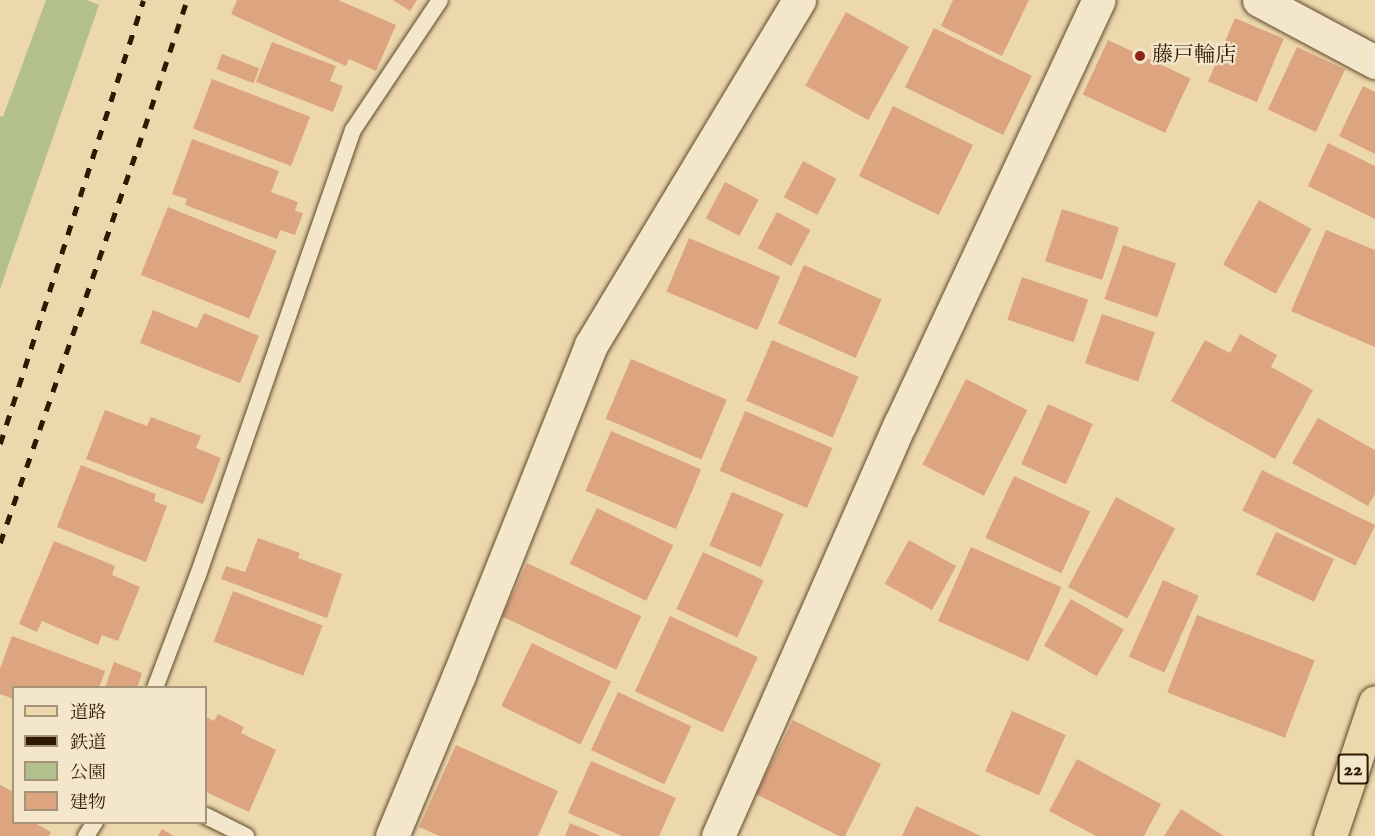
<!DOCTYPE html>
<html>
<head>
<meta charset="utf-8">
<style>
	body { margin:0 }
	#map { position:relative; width:1375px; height:836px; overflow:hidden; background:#edd8ad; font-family:"IM FELL English","Noto Serif JP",serif }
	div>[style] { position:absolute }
	.green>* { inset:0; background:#b3c08e }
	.building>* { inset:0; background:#dda480; transform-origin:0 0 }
	.roads { filter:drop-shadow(0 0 2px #5e482b) drop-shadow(0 0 2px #5e482b) }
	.service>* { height:16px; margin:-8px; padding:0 8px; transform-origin:8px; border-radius:8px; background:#f3e6ca }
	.minor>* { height:33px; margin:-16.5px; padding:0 16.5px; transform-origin:16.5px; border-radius:16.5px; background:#f3e6ca }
	.primary>* { height:33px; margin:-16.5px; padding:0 16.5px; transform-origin:16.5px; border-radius:16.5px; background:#edd8ad }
	.rail>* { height:4.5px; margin-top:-2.25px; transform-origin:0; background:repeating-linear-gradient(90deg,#2e1800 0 10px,transparent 0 20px) }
	.dots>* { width:16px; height:16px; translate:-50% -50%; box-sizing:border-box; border:3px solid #f3e6ca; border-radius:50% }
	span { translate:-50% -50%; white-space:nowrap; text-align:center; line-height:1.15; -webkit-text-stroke:4.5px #f3e6ca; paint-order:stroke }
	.shield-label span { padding:2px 4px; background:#f3e6ca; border:2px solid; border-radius:4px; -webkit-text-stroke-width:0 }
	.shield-label { font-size:20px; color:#2e1800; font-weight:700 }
	.poi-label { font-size:21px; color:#2e1800 }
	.left { translate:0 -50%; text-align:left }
	.legend { position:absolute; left:12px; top:686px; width:195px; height:138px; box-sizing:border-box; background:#f3e6ca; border:2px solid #a49479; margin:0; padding:8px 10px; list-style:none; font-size:18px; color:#2e1800 }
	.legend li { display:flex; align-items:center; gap:12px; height:30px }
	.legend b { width:30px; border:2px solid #a49479 }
</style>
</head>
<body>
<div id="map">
	<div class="green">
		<div style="clip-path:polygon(46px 0,87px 0,99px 5px,0 289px,0 116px,3px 117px)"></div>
	</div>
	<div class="building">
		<div style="clip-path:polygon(237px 0,338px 0,396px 25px,376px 71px,349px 59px,346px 66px,231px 14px)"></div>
		<div style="clip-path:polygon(393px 0,417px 0,410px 11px)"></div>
		<div style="clip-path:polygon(953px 0,1029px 0,1002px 56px,941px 26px)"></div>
		<div style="left:846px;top:12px;width:72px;height:84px;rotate:29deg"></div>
		<div style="left:1235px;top:18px;width:53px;height:69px;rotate:23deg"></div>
		<div style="left:934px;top:28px;width:109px;height:66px;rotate:26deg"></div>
		<div style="left:1108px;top:40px;width:91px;height:60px;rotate:25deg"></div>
		<div style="clip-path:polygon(272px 42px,336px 66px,330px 81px,343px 86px,333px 112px,256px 82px)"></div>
		<div style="left:1297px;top:47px;width:53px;height:69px;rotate:25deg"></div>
		<div style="left:222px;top:54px;width:40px;height:16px;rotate:21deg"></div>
		<div style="left:212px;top:79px;width:105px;height:53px;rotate:21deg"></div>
		<div style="clip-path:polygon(1363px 86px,1375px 92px,1375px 154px,1339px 136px)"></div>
		<div style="left:893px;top:106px;width:89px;height:78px;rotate:26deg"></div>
		<div style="clip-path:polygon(192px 139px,279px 171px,271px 192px,298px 202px,295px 211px,303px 213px,295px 235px,280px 230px,277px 239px,185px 205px,187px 199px,172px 194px)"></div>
		<div style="clip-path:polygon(1328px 143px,1375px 166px,1375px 219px,1308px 186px)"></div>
		<div style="left:803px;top:161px;width:38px;height:41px;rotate:28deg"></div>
		<div style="left:725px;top:182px;width:38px;height:41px;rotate:28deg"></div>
		<div style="left:1259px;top:200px;width:60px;height:74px;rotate:29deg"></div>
		<div style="left:168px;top:207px;width:117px;height:73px;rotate:22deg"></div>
		<div style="left:1062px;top:209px;width:60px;height:55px;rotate:18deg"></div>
		<div style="left:777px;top:212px;width:38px;height:41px;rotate:28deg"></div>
		<div style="clip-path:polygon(1326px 230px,1375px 250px,1375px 347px,1291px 311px)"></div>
		<div style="left:689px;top:238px;width:99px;height:58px;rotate:23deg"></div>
		<div style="left:1123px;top:245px;width:56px;height:57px;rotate:19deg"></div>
		<div style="left:804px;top:265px;width:85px;height:64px;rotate:24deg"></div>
		<div style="left:1022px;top:277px;width:70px;height:45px;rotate:19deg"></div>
		<div style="clip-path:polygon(153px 310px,197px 328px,204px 313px,259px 336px,240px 383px,140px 343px)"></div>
		<div style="left:1102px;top:314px;width:56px;height:52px;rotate:19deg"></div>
		<div style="clip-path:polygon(1240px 334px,1277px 355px,1271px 367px,1313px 390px,1275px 459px,1171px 401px,1205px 340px,1230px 353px)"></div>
		<div style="left:772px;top:340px;width:94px;height:66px;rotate:23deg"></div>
		<div style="left:631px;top:359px;width:104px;height:65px;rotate:23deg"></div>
		<div style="left:966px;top:379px;width:69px;height:96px;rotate:27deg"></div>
		<div style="left:1048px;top:404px;width:49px;height:66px;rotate:24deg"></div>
		<div style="clip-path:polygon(105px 410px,147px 426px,151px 417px,201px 436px,196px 448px,221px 458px,203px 504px,86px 459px)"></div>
		<div style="left:745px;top:411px;width:95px;height:65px;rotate:23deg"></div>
		<div style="clip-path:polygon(1318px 418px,1375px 450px,1375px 494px,1368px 506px,1292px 463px)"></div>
		<div style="left:611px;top:431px;width:98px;height:65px;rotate:23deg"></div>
		<div style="clip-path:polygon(81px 465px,156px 494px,154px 501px,167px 506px,146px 562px,57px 527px)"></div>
		<div style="left:1262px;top:470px;width:126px;height:45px;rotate:26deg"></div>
		<div style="left:1014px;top:476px;width:84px;height:68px;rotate:25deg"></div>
		<div style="left:732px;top:492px;width:56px;height:58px;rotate:23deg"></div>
		<div style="left:1116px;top:497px;width:67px;height:102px;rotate:28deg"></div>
		<div style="left:597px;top:508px;width:85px;height:62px;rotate:26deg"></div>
		<div style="left:1276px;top:532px;width:64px;height:47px;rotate:25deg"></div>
		<div style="clip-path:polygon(258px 538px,300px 553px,298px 558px,342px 574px,327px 618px,221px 579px,226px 566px,245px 572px)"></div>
		<div style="left:909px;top:540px;width:54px;height:50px;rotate:29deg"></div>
		<div style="clip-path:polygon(54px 541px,115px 566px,112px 575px,140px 587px,118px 641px,102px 635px,98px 645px,42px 621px,37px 632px,19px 624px)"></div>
		<div style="left:971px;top:547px;width:99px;height:81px;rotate:24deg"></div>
		<div style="left:703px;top:552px;width:67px;height:63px;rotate:25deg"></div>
		<div style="left:527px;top:563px;width:126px;height:59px;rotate:25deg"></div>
		<div style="left:1163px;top:580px;width:39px;height:84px;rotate:24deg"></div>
		<div style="left:233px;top:591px;width:96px;height:54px;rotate:21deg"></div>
		<div style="left:1071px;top:599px;width:61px;height:54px;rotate:30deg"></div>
		<div style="left:1197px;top:615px;width:126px;height:83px;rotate:21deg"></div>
		<div style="left:670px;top:616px;width:97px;height:83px;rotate:25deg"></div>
		<div style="clip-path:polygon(12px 636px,105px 671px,99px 688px,14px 688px,14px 699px,0 694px,0 669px)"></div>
		<div style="left:532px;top:643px;width:88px;height:70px;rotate:26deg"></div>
		<div style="clip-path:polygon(114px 662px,142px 673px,137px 688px,105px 688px)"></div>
		<div style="left:618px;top:692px;width:81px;height:64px;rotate:25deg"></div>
		<div style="left:1012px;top:711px;width:59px;height:66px;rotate:24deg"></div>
		<div style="clip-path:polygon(218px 714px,244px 727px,241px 733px,276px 750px,249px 812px,206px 792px,206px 717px,214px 721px)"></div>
		<div style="clip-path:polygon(793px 720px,881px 764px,845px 836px,839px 836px,756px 794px)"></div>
		<div style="clip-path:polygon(456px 745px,558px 791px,538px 836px,439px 836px,419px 827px)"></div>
		<div style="clip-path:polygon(1077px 759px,1161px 804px,1144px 836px,1096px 836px,1049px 811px)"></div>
		<div style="clip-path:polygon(591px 761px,676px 798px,659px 836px,622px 836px,568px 813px)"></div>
		<div style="clip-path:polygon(0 785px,14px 792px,14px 822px,33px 822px,51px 832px,49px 836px,0 836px)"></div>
		<div style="clip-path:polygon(916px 806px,981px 836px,902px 836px)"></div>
		<div style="clip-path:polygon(1181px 809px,1224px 836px,1164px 836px)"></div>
		<div style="clip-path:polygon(570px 823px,601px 836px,565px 836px)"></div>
		<div style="clip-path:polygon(162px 829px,174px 836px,158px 836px)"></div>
	</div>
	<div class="roads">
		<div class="service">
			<div style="left:155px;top:688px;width:121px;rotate:-69.2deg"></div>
			<div style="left:198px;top:575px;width:471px;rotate:-70.8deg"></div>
			<div style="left:353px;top:130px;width:156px;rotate:-56.2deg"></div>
			<div style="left:206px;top:816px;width:45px;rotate:26.6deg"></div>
			<div style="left:86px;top:836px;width:17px;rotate:-57deg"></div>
		</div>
		<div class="minor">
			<div style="left:1259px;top:0;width:132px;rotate:28.1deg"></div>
			<div style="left:392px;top:836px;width:174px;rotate:-67.4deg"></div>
			<div style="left:459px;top:675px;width:355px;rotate:-68.2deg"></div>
			<div style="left:591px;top:345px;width:403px;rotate:-58.9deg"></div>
			<div style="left:718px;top:836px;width:450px;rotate:-66.2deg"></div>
			<div style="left:900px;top:424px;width:468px;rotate:-64.9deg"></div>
		</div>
		<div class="primary">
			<div style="left:1330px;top:836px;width:141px;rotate:-71.4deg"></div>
		</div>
	</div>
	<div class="rail">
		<div style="left:0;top:444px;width:466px;rotate:-72.1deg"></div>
		<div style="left:0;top:543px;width:419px;rotate:-70.8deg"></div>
		<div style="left:138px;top:147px;width:155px;rotate:-71.6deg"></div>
	</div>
	<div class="dots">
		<div style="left:1140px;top:56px;background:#8f2418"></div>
	</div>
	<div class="shield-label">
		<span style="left:1353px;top:769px">22</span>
	</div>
	<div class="poi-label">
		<span class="left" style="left:1152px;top:56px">藤戸輪店</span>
	</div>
	<ul class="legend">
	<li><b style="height:8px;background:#edd8ad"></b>道路</li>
	<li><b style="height:8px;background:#2e1800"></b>鉄道</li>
	<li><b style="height:16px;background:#b3c08e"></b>公園</li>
	<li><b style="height:16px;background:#dda480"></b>建物</li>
	</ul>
</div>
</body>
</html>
